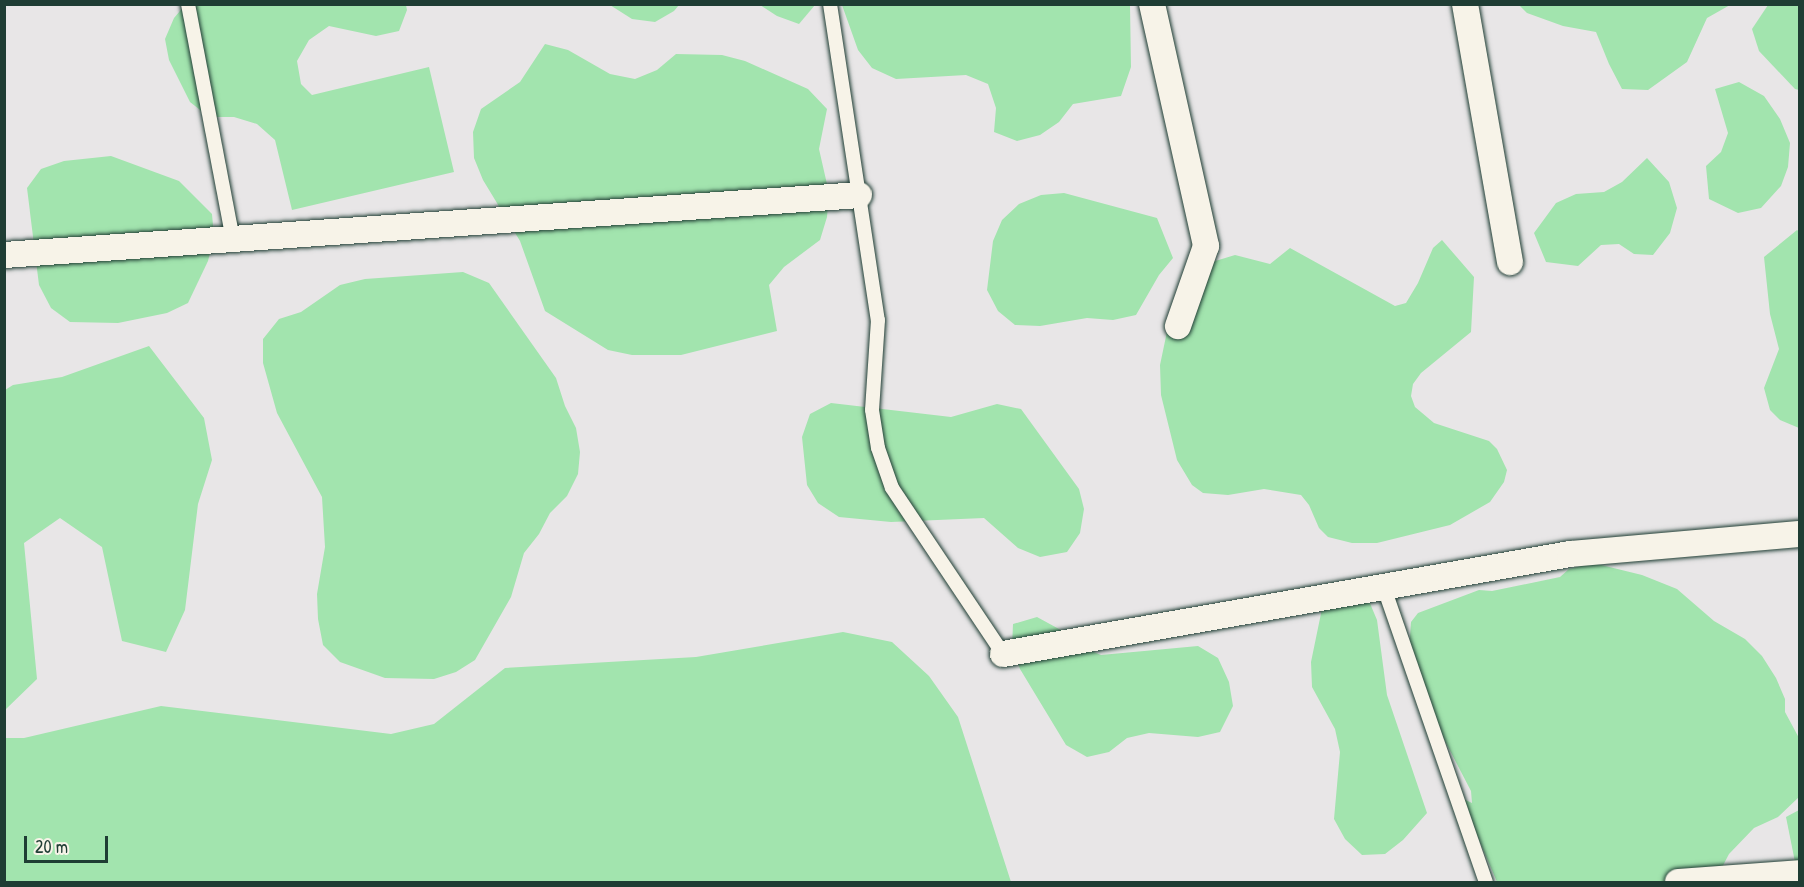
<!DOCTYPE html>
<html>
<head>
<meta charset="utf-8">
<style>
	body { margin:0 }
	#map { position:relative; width:1804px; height:887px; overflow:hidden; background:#e8e6e7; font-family:"Patrick Hand",sans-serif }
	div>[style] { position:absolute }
	.green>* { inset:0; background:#a2e4ae }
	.roads { filter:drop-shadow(0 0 2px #1f3d34) drop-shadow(0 0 2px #1f3d34) }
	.service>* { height:14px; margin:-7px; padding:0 7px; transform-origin:7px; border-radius:7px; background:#f7f3e8 }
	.minor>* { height:26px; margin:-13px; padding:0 13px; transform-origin:13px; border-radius:13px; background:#f7f3e8 }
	span { translate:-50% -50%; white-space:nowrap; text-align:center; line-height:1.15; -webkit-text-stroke:4.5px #f7f3e8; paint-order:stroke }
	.frame { position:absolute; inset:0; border:6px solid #1f3d34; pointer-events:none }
	.scale { position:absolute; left:24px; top:836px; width:84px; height:27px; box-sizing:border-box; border:3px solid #1f3d34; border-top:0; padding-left:8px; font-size:18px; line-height:21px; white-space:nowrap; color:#1f3d34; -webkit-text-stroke:4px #f7f3e8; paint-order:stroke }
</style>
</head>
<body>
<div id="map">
	<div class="green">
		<div style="clip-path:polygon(185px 5px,406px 5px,407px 10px,399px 31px,376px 36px,329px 26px,309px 40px,297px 61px,301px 84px,312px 95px,429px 67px,454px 172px,292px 210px,275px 140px,257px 124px,234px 117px,209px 117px,190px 102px,169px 60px,165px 39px,174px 18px)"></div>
		<div style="clip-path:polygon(610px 5px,679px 5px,674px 11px,655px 22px,632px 19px)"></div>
		<div style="clip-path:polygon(815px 5px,799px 24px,777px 16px,760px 5px)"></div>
		<div style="clip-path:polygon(842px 5px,1130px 5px,1131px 67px,1121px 96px,1073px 104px,1059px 122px,1040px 135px,1017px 141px,994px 132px,996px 108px,988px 84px,966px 75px,896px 79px,872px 68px,858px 50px)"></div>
		<div style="clip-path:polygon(1519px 5px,1730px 5px,1707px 18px,1687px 62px,1648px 90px,1622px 89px,1609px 64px,1596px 32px,1563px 26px,1527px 13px)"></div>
		<div style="clip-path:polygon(1768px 5px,1799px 5px,1799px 90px,1795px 89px,1759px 51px,1752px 29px)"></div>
		<div style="clip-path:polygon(545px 44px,568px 50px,610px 74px,635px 79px,657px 70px,676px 54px,722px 55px,745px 61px,808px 89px,827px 109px,819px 149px,829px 193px,827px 217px,820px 240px,784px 267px,769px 285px,777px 331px,681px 355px,632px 355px,608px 350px,545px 311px,520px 241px,483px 180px,474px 158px,473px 132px,481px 109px,520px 82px)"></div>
		<div style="clip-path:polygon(1739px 82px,1764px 96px,1780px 119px,1790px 143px,1788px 167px,1781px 186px,1761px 208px,1738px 213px,1709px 199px,1706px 166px,1721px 152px,1728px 133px,1715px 89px)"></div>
		<div style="clip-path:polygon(111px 156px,179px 181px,212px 214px,214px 237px,208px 261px,188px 303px,167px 313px,118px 323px,70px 322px,51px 308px,39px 285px,27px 188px,41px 169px,64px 161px)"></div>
		<div style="clip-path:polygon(1647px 158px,1669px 182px,1677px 208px,1670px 233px,1653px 255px,1634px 254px,1619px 244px,1601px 245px,1578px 266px,1546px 262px,1534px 233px,1556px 203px,1576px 194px,1604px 192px,1622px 182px)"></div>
		<div style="clip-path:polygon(1064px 193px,1157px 218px,1173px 258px,1159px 275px,1136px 315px,1113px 320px,1087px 318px,1040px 326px,1015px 325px,998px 311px,987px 290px,993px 241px,1002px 220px,1019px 204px,1041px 195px)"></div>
		<div style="clip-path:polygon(1797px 230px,1800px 232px,1799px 428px,1780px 420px,1770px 410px,1764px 388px,1779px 349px,1770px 314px,1764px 257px)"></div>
		<div style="clip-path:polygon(1442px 240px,1474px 277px,1471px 332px,1421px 373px,1413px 384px,1411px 396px,1415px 407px,1434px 423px,1489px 441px,1497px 449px,1507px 470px,1504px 482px,1490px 502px,1450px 525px,1377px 543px,1352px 543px,1328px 537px,1319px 528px,1309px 505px,1301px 495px,1264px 489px,1228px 495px,1203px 493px,1192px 485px,1177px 460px,1161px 395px,1160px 365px,1173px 303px,1212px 262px,1235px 255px,1270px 264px,1290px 248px,1395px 306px,1406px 303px,1418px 283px,1433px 248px)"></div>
		<div style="clip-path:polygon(463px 272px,489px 283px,556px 378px,565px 406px,576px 428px,580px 452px,578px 474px,567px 496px,550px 513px,539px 534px,524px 553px,511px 597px,475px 660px,456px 672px,434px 679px,385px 678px,340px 662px,323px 645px,318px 619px,317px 594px,325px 547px,322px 497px,277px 413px,263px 363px,263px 339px,279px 319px,301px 312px,340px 285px,365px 279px)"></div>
		<div style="clip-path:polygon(149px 346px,204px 418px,212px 460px,198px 504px,185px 610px,166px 652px,122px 641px,102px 547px,60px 518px,24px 543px,37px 679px,5px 710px,5px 390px,13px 385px,62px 377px)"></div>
		<div style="clip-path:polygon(831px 403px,951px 417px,997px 404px,1021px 409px,1079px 489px,1084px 509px,1080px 533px,1067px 552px,1040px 557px,1018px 548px,984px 518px,891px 522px,839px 517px,818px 503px,807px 485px,802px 437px,810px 414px)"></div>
		<div style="clip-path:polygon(1593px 563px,1642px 575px,1677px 589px,1714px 621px,1745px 639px,1762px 656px,1776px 678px,1785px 699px,1785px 712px,1799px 738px,1799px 797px,1778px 817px,1754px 828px,1729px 854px,1718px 875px,1704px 882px,1497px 882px,1464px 805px,1457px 796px,1472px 803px,1471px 791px,1421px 695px,1409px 652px,1411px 622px,1418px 613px,1479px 590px,1492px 591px,1560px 577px,1569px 569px)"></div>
		<div style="clip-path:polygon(1325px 594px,1366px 594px,1377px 620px,1387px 695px,1427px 813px,1403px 840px,1385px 854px,1362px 855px,1345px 839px,1334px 819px,1340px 752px,1335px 729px,1312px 687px,1311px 662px)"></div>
		<div style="clip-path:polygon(1037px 617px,1059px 629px,1079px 646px,1101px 655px,1198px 646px,1218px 658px,1229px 682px,1233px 706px,1220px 732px,1198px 737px,1149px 733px,1127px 738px,1109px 752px,1087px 757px,1066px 745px,1020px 669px,1012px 647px,1013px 624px)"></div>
		<div style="clip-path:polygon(843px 632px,892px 642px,929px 676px,958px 717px,1011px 882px,5px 882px,5px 738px,24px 738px,161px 706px,391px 734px,434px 724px,505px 668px,696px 657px)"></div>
		<div style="clip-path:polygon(1799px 810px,1799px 882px,1786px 817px)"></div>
	</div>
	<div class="roads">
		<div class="service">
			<div style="left:188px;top:4px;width:239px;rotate:79.2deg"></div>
			<div style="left:830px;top:4px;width:320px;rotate:81.4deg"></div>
			<div style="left:878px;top:320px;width:90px;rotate:93.8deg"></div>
			<div style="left:872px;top:410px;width:38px;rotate:81deg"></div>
			<div style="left:878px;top:448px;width:42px;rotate:70.7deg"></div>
			<div style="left:892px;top:488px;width:200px;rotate:56.2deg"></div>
			<div style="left:1383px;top:585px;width:314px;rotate:70.9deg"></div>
		</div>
		<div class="minor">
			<div style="left:1152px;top:4px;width:248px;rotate:77.4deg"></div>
			<div style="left:1206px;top:246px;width:85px;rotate:109.3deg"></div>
			<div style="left:1465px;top:4px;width:262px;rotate:80.1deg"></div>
			<div style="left:4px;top:255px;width:857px;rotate:-4.01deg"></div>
			<div style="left:1003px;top:654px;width:576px;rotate:-10deg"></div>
			<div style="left:1570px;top:554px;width:231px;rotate:-5deg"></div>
			<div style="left:1678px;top:882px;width:122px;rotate:-4.2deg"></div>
		</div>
	</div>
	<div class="frame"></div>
	<div class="scale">20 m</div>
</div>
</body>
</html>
